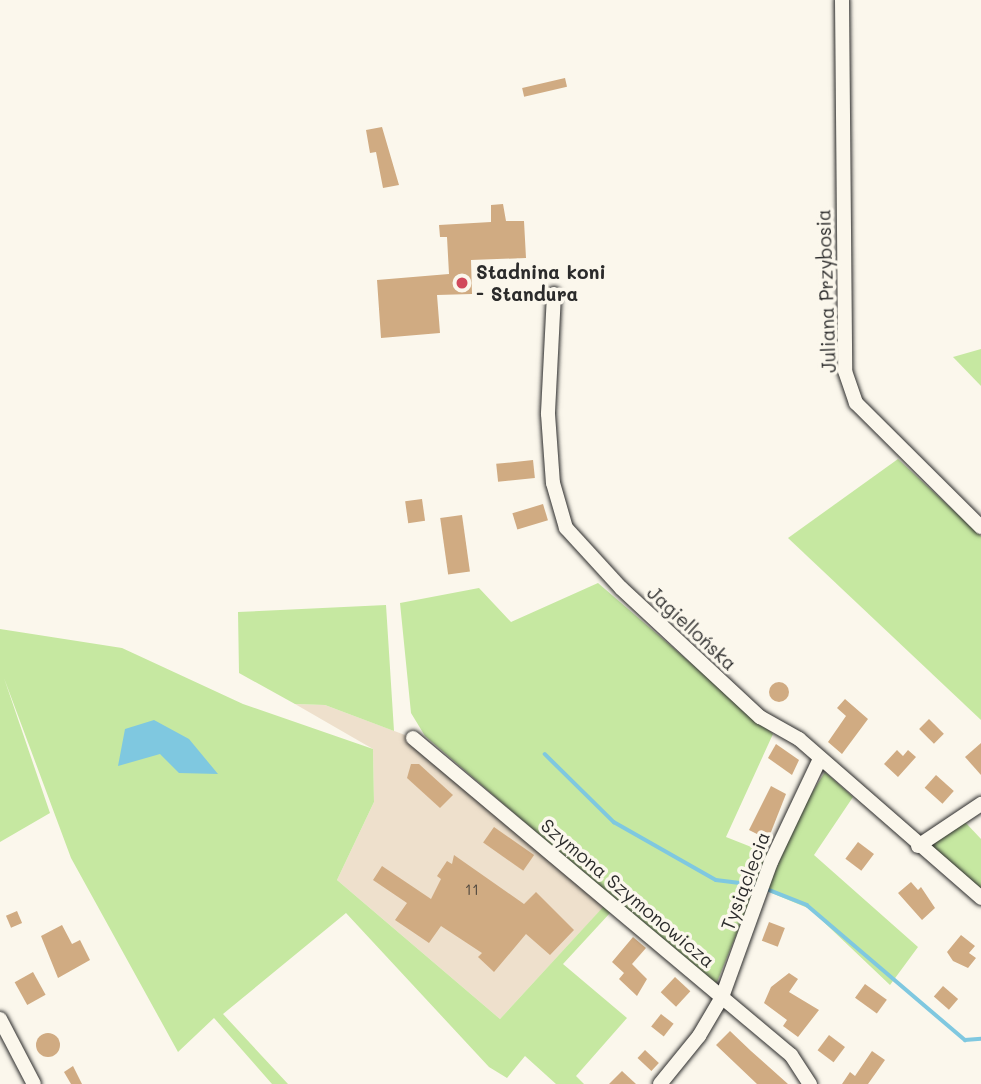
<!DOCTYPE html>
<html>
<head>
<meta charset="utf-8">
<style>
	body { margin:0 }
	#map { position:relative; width:981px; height:1084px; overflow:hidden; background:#fbf7ec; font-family:Mali,sans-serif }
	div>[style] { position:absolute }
	.built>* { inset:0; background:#eee0cc }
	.green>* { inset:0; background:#c6e8a1 }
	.water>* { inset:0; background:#7fc8e0 }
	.stream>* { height:3.5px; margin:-1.75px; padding:0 1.75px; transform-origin:1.75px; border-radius:1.75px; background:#7fc8e0 }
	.building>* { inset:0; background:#d0ab82; transform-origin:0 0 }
	.round { border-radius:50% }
	.roads { filter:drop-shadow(0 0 2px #2b2b2b) drop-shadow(0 0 2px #2b2b2b) }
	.minor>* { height:14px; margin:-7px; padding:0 7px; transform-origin:7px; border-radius:7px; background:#fbf7ec }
	.dots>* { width:19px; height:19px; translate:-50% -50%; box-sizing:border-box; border:4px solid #fbf7ec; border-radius:50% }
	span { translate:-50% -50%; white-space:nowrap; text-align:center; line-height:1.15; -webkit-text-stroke:7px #fbf7ec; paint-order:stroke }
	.number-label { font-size:16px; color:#544b41 }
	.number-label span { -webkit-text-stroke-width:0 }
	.poi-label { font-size:19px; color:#2b2b2b; font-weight:700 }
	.left { translate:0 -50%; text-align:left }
	.street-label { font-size:19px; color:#2b2b2b }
</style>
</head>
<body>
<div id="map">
	<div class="built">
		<div style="clip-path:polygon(295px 704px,325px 705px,413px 738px,609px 901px,500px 1019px,337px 880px,374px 802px,373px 749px)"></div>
	</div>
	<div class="green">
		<div style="clip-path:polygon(981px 349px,981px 386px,953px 357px)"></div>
		<div style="clip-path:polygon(898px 459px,981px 536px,981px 720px,788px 538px)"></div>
		<div style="clip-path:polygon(598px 583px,773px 734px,726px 837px,769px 854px,717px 982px,712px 984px,425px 736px,411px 713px,400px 603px,479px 588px,511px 622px)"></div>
		<div style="clip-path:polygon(386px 605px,394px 731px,325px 705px,295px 704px,239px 673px,238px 612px)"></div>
		<div style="clip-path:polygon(0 629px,122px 648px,243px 704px,373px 749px,374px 802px,337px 880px,500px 1019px,604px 906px,610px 913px,563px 964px,627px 1018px,576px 1076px,584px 1084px,556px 1084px,525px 1056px,507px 1078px,489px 1067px,346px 913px,223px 1014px,288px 1084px,272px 1084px,214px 1018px,178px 1052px,71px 858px,4px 678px,50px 813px,0 842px)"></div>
		<div style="clip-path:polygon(825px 772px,853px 797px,814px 855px,918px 947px,890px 985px,810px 909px,767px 891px,800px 812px)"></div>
		<div style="clip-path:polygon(965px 822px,981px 839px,981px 892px,925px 846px)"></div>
	</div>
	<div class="water">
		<div style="clip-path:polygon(154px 720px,189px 739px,218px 774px,179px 773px,160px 754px,118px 766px,125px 729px)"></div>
	</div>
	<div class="stream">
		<div style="left:545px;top:754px;width:97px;rotate:44.6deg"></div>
		<div style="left:614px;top:822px;width:117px;rotate:29.6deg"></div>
		<div style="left:716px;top:880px;width:38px;rotate:7deg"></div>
		<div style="left:769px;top:890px;width:41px;rotate:21.5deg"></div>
		<div style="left:807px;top:905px;width:208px;rotate:40.5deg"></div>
		<div style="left:965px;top:1040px;width:16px;rotate:-4deg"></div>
	</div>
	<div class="building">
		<div style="left:565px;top:78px;width:9px;height:44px;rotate:77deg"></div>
		<div style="clip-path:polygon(382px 127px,399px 185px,383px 188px,376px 152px,370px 153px,366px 130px)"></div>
		<div style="clip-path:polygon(503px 204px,506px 221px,524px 221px,526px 258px,471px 260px,472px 294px,437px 295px,440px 333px,381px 338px,377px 280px,449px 274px,447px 237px,440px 237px,439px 225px,491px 222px,491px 205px)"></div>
		<div style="left:533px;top:460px;width:18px;height:37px;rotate:84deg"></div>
		<div style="left:422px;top:499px;width:22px;height:17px;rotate:82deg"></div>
		<div style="left:543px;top:504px;width:17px;height:32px;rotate:73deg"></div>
		<div style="left:462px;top:515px;width:57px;height:22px;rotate:82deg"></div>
		<div class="round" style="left:769px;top:682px;width:20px;height:20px"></div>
		<div style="clip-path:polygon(845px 699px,868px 719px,842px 754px,828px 742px,846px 716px,837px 708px)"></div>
		<div style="left:929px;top:719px;width:21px;height:14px;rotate:45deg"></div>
		<div style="clip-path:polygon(981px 743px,981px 775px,965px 757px)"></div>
		<div style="clip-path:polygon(776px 744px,799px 760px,792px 775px,768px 758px)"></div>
		<div style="clip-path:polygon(897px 750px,903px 756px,908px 750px,916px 757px,898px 777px,884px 764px)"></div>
		<div style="clip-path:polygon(411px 764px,419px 764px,453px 795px,440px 808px,407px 778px)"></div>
		<div style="left:936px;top:775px;width:24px;height:17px;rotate:42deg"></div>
		<div style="clip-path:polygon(771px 786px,786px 794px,771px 832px,765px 838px,749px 830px)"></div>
		<div style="left:494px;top:827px;width:49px;height:19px;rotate:35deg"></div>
		<div style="left:858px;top:842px;width:20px;height:21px;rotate:37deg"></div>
		<div style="clip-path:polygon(454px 855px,524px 904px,536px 892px,574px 930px,550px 955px,526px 934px,494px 972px,478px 957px,482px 953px,441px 926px,429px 943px,395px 920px,407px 903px,373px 880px,382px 866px,431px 899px,441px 879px,437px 876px,447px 861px,452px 864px)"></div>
		<div style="clip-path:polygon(911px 882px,918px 890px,921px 887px,935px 908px,922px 920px,898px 893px)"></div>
		<div style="left:17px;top:911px;width:13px;height:12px;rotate:67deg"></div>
		<div style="left:769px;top:922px;width:17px;height:20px;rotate:21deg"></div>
		<div style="clip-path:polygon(62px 925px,72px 944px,80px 940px,90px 960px,58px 978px,41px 936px)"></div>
		<div style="clip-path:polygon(961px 935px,975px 946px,969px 953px,976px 958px,968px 968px,953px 961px,947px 952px)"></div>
		<div style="clip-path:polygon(633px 937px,646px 948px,632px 964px,647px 979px,637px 996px,619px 979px,624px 973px,612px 962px)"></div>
		<div style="left:33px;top:972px;width:26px;height:21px;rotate:61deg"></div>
		<div style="clip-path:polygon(789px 973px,798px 979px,789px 992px,819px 1010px,798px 1037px,783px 1026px,787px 1020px,764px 1003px,771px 987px)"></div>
		<div style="left:675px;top:977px;width:21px;height:21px;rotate:43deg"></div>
		<div style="left:865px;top:984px;width:27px;height:17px;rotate:36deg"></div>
		<div style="left:943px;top:986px;width:20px;height:14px;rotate:41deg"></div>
		<div style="left:661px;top:1014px;width:16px;height:16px;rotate:38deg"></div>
		<div style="clip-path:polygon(730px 1031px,751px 1051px,788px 1084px,757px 1084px,716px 1045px)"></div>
		<div class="round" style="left:36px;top:1033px;width:24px;height:24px"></div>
		<div style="left:829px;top:1035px;width:20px;height:19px;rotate:37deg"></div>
		<div style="left:645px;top:1050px;width:19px;height:11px;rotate:43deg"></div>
		<div style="clip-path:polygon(872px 1051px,885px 1060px,868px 1084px,842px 1084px,850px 1072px,855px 1076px)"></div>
		<div style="clip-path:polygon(73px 1066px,82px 1084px,71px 1084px,64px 1072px)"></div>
		<div style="clip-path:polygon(622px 1071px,636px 1084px,609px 1084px)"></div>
	</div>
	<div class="roads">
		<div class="minor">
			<div style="left:842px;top:0;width:371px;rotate:89.5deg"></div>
			<div style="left:845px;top:371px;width:34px;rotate:71deg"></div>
			<div style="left:856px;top:403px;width:176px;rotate:44.8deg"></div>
			<div style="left:554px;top:294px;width:120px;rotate:92.9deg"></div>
			<div style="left:548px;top:414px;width:69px;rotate:85.9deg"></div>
			<div style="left:553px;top:483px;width:47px;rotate:73.9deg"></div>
			<div style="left:566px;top:528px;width:81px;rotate:47.5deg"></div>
			<div style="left:621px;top:588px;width:190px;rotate:42.9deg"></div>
			<div style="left:760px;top:717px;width:45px;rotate:29.4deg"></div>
			<div style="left:799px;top:739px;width:242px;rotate:41.1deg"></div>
			<div style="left:413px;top:738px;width:493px;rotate:40deg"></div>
			<div style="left:791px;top:1055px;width:35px;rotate:57deg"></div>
			<div style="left:918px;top:846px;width:76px;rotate:-33.7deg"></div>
			<div style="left:0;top:1019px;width:73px;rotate:62.4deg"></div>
			<div style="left:660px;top:1084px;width:62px;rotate:-50.9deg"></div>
			<div style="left:699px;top:1036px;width:45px;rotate:-59.5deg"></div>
			<div style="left:722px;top:997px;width:144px;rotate:-70.1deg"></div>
			<div style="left:771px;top:862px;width:112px;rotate:-64.6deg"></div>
		</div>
	</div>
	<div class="dots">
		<div style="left:462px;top:283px;background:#d1495b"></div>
	</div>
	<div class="number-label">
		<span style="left:472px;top:889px">11</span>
	</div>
	<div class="poi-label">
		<span class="left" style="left:476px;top:283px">Stadnina koni<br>- Standura</span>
	</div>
	<div class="street-label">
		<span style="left:826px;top:291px;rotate:-92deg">Juliana Przybosia</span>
		<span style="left:692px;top:628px;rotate:43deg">Jagiellońska</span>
		<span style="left:745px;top:881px;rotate:-69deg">Tysiąclecia</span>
		<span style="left:628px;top:893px;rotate:40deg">Szymona Szymonowicza</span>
	</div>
</div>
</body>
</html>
